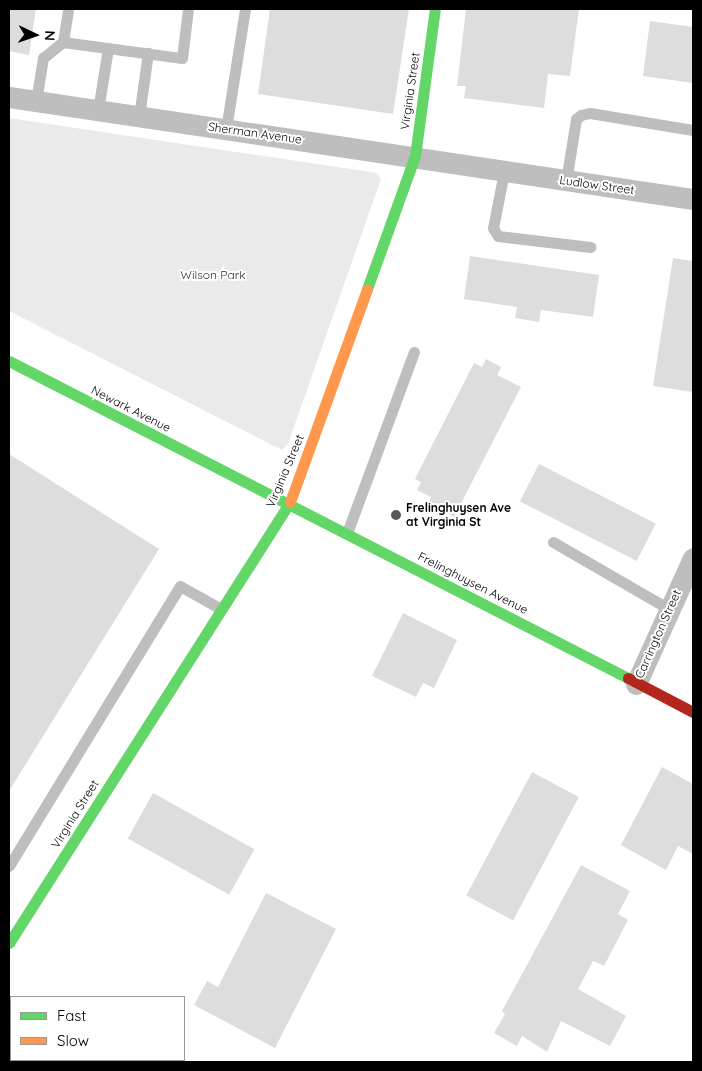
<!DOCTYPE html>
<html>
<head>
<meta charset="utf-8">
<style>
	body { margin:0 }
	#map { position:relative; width:702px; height:1071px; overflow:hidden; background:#fff; font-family:Quicksand,sans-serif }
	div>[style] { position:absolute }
	.green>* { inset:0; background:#eaeaea }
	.building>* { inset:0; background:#ddd; transform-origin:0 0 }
	.lane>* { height:11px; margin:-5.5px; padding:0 5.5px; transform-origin:5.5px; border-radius:5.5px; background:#bebebe }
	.street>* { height:21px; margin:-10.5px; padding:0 10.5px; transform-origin:10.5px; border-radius:10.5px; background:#bebebe }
	.fast>* { height:11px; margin:-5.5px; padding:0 5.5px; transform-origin:5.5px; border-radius:5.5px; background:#63d668 }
	.slow>* { height:11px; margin:-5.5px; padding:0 5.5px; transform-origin:5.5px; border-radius:5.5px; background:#ff974d }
	.jam>* { height:11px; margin:-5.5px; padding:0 5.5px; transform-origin:5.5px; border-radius:5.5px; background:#b3261e }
	.dots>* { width:14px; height:14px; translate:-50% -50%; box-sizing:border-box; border:2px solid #fff; border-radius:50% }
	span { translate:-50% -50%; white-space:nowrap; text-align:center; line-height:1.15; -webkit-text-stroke:4px #fff; paint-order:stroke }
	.street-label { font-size:12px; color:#000 }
	.park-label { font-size:12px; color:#303030 }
	.poi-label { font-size:12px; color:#000; font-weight:700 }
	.left { translate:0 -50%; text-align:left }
	.frame { position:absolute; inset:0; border:10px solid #000; pointer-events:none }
	.legend { position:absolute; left:10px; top:996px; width:175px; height:65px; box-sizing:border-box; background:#fff; border:1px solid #999; margin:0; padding:6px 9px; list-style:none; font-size:15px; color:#000 }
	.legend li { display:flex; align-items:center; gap:10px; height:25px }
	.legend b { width:25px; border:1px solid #999 }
	.north { position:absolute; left:10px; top:10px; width:50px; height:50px; -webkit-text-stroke:4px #fff; paint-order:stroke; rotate:93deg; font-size:14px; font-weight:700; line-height:20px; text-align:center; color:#000 }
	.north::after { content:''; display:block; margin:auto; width:18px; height:22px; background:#000; clip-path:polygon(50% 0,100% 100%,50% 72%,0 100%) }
</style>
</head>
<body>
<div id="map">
	<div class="green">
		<div style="clip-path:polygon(9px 118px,377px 173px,381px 179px,288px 444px,282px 450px,9px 311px)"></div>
	</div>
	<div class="building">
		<div style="clip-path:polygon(9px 9px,36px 9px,29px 55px,9px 51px)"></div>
		<div style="clip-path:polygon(270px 9px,409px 9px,393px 114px,258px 94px)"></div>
		<div style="clip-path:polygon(466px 9px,579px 9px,570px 76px,548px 74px,544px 108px,464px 98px,466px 86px,457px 86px)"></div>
		<div style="clip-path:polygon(650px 21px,693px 27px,693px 83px,643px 76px)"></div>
		<div style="clip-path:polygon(470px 256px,599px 275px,593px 317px,541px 310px,539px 322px,515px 318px,517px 307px,464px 299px)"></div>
		<div style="clip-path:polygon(673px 258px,693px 261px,693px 392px,653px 386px)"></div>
		<div style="clip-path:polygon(486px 359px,501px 367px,497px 375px,521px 387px,454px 517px,428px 504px,431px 497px,417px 490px,421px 482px,415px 479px,474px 363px,482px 367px)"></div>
		<div style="clip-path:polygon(9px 454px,159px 549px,9px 791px)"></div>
		<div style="left:539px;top:464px;width:131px;height:42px;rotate:27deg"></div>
		<div style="clip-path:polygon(403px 613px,457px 640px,434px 688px,423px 683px,416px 697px,372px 676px)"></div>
		<div style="clip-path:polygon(662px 767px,693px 784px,693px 854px,678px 846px,666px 870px,621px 845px)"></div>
		<div style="left:532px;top:772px;width:53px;height:140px;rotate:28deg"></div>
		<div style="left:153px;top:793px;width:116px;height:52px;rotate:29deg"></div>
		<div style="clip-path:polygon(581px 865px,630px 891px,618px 914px,628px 920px,604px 966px,593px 961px,578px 989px,626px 1016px,610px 1046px,561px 1021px,547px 1052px,522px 1036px,517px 1046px,494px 1033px,505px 1014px,502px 1011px)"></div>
		<div style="clip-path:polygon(266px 893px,336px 929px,275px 1048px,194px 1005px,207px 981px,218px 987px)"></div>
	</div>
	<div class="lane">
		<div style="left:63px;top:42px;width:120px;rotate:7.7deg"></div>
		<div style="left:182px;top:58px;width:49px;rotate:-83deg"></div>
		<div style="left:36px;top:101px;width:44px;rotate:-80.8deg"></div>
		<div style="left:43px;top:58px;width:26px;rotate:-39deg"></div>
		<div style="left:63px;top:42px;width:33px;rotate:-81deg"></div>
		<div style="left:98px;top:110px;width:63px;rotate:-80.8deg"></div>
		<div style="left:139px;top:116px;width:64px;rotate:-81.9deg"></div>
		<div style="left:226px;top:129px;width:121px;rotate:-81deg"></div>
		<div style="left:504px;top:172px;width:57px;rotate:101.1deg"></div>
		<div style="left:493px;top:228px;width:9px;rotate:58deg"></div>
		<div style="left:498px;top:236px;width:93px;rotate:6.8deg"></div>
		<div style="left:566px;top:181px;width:63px;rotate:-80.8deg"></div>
		<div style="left:576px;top:119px;width:6px;rotate:-39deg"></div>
		<div style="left:581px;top:115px;width:9px;rotate:-13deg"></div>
		<div style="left:590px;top:113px;width:104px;rotate:9.4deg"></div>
		<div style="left:347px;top:533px;width:193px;rotate:-69.7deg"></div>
		<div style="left:553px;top:542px;width:134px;rotate:30deg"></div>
		<div style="left:9px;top:866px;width:328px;rotate:-58.6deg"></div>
		<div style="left:180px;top:586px;width:47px;rotate:29.3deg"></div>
	</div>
	<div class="street">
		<div style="left:9px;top:97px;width:692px;rotate:8.48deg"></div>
		<div style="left:636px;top:684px;width:138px;rotate:-65.7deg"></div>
	</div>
	<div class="fast">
		<div style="left:367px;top:289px;width:141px;rotate:-70.2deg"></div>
		<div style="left:415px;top:156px;width:148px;rotate:-82.3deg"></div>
		<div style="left:9px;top:361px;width:695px;rotate:27.12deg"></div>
		<div style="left:9px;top:943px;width:523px;rotate:-57.5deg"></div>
	</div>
	<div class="slow">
		<div style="left:290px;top:502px;width:226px;rotate:-70.1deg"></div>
	</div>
	<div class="jam">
		<div style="left:628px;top:678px;width:73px;rotate:27.6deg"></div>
	</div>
	<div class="dots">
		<div style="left:396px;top:515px;background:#595959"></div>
	</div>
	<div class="street-label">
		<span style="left:410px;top:91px;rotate:-82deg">Virginia Street</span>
		<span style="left:255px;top:133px;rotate:8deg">Sherman Avenue</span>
		<span style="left:597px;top:185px;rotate:8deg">Ludlow Street</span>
		<span style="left:131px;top:409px;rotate:27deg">Newark Avenue</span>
		<span style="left:285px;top:471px;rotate:-67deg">Virginia Street</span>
		<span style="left:473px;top:583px;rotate:27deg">Frelinghuysen Avenue</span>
		<span style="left:658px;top:634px;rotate:-66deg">Carrington Street</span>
		<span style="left:75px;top:814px;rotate:-58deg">Virginia Street</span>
	</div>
	<div class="park-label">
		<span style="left:213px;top:275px">Wilson Park</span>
	</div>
	<div class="poi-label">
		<span class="left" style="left:406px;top:515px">Frelinghuysen Ave<br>at Virginia St</span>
	</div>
	<div class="frame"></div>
	<ul class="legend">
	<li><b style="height:6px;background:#63d668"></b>Fast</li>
	<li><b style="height:6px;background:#ff974d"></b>Slow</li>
	</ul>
	<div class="north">N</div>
</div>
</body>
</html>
